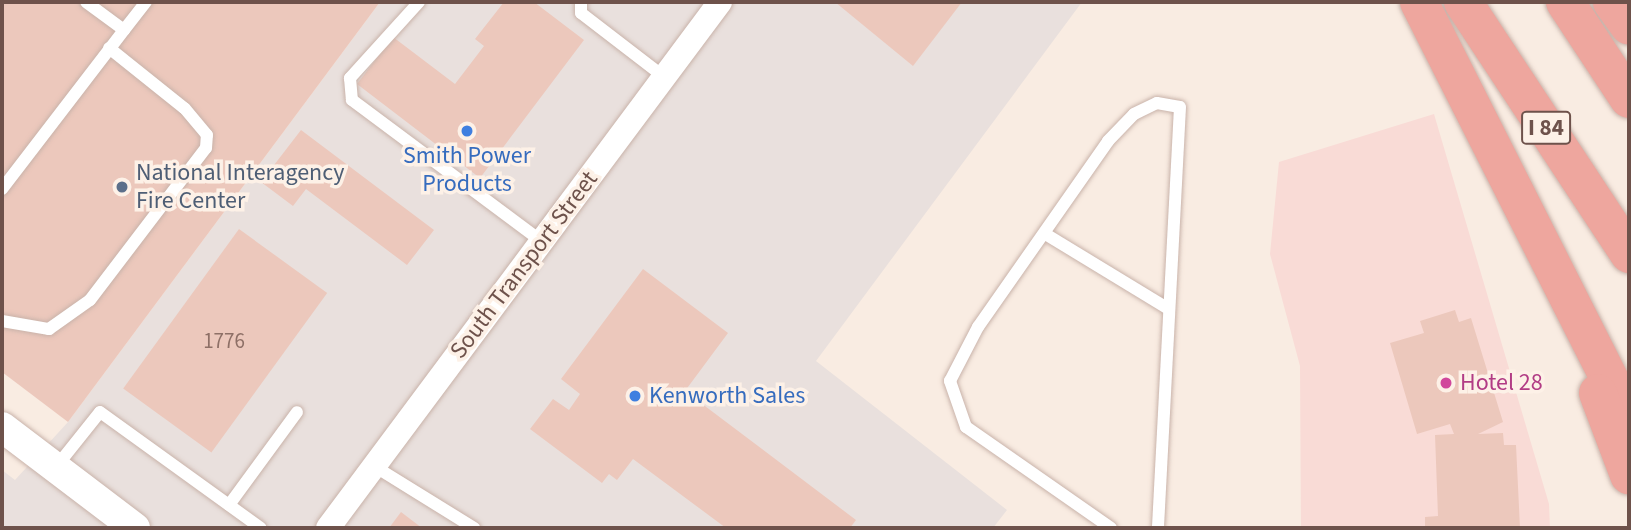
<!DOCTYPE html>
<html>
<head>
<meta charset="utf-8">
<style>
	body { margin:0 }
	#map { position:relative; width:1631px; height:530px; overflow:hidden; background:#f9ece2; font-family:"Source Sans 3",sans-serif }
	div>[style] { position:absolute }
	.commercial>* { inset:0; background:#f9dbd6 }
	.industrial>* { inset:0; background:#e9e0dd }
	.building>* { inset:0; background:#ecc8bc; transform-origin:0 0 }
	.roads { filter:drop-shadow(0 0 2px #c9b3aa) drop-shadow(0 0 2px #c9b3aa) }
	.service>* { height:12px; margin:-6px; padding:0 6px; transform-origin:6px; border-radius:6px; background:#fff }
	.minor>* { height:24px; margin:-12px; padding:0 12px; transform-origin:12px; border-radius:12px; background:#fff }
	.tertiary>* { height:30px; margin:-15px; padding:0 15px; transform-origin:15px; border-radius:15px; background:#fff }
	.motorway>* { height:38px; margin:-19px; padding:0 19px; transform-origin:19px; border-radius:19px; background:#eea69e }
	.dots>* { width:19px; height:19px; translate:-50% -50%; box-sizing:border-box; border:4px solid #fdf1e7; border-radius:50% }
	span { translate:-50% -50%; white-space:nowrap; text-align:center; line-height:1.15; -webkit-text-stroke:7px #fdf1e7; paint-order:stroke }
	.number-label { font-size:21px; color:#8e7067 }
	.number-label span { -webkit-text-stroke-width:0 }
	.shield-label span { padding:2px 5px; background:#fdf1e7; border:2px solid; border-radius:5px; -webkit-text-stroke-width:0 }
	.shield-label { font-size:23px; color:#6e524b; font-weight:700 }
	.shop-label { font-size:24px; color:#366cbe }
	.left { translate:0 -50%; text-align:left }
	.service-label { font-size:24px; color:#4e5e75 }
	.street-label { font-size:24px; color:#6e524b }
	.hotel-label { font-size:24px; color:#b23c85 }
	.frame { position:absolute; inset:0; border:4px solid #6e524b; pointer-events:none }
</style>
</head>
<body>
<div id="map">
	<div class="commercial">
		<div style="clip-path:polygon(1434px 114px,1549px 504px,1550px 528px,1301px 528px,1300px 366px,1270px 254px,1279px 162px)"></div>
	</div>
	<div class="industrial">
		<div style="clip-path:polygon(380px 2px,1082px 2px,816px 361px,1007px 510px,993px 528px,2px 528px,2px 470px,15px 480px,68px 422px)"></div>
	</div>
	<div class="building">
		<div style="clip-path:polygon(2px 2px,380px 2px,68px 422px,2px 372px)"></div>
		<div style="clip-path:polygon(504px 2px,534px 2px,584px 40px,480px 178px,357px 84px,393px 37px,455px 84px,484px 46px,475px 39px)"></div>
		<div style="clip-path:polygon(835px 2px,962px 2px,913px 66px)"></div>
		<div style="clip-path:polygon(301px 130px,434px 230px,407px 265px,306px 189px,293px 206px,261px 182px)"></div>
		<div style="left:239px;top:229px;width:109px;height:197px;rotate:36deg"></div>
		<div style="clip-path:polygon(643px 269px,728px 333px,685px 391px,856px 520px,850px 528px,726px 528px,633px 459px,617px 480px,609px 474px,602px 483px,530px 429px,553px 399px,569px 410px,580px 394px,561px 379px)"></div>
		<div style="clip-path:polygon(1455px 310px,1459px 322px,1471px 318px,1503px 422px,1478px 434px,1503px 433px,1504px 445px,1516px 445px,1520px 528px,1425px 528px,1425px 517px,1438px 516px,1435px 435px,1454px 434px,1450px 424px,1417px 434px,1390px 343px,1424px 333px,1420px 321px)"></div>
		<div style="clip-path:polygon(401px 512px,422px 528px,389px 528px)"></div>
	</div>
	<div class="roads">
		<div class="service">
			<div style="left:419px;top:2px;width:103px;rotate:132.2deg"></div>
			<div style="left:350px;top:78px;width:22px;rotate:85deg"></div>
			<div style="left:352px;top:100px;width:236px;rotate:36.7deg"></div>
			<div style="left:581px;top:2px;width:11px;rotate:90deg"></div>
			<div style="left:581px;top:13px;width:105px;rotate:37.6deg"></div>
			<div style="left:124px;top:30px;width:36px;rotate:-52deg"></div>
			<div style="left:2px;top:189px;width:200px;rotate:-52.5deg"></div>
			<div style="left:124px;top:30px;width:47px;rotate:-143.6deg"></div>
			<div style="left:1047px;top:235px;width:140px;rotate:31.3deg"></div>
			<div style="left:2px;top:321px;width:48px;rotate:9.7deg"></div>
			<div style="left:49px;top:329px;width:50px;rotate:-35.3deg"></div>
			<div style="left:90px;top:300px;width:191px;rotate:-52.7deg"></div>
			<div style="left:206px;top:148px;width:13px;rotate:-86deg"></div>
			<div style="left:207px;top:135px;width:35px;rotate:-130deg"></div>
			<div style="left:184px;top:108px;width:96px;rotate:-141.3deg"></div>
			<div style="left:374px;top:466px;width:118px;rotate:31.8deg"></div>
			<div style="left:56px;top:467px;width:70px;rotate:-51.3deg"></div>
			<div style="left:100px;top:412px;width:198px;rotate:35.8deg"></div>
			<div style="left:229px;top:505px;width:115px;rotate:-53.8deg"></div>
			<div style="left:1111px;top:528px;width:177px;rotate:-145.1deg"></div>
			<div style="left:966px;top:427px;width:49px;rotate:-109.2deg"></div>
			<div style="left:950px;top:381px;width:61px;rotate:-62.6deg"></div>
			<div style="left:978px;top:327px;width:227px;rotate:-55deg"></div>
			<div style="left:1108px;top:141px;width:37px;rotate:-46deg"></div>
			<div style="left:1134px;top:114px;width:25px;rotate:-26deg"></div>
			<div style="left:1157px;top:103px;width:23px;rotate:10deg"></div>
			<div style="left:1180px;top:107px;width:422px;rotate:93deg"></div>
		</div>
		<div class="minor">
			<div style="left:328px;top:528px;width:656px;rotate:-53.3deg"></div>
		</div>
		<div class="tertiary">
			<div style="left:2px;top:427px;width:167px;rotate:37.2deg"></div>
		</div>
		<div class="motorway">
			<div style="left:1419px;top:2px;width:465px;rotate:63.2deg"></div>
			<div style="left:1463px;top:2px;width:302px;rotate:56.6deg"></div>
			<div style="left:1565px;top:2px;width:116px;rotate:56.6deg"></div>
			<div style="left:1612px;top:2px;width:29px;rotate:54deg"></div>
			<div style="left:1598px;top:393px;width:88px;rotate:69.3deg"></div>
		</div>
	</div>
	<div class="dots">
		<div style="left:467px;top:131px;background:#3f7fe0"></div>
		<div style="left:122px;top:187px;background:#5c6f8a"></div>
		<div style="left:1446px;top:383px;background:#d1479c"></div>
		<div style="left:635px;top:396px;background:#3f7fe0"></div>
	</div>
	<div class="number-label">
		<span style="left:224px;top:341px">1776</span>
	</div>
	<div class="shield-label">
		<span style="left:1546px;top:128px">I 84</span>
	</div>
	<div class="shop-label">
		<span style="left:467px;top:170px">Smith Power<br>Products</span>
		<span class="left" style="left:649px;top:396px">Kenworth Sales</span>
	</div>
	<div class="service-label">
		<span class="left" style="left:136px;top:187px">National Interagency<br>Fire Center</span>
	</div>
	<div class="street-label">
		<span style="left:524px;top:265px;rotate:-53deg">South Transport Street</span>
	</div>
	<div class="hotel-label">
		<span class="left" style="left:1460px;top:383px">Hotel 28</span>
	</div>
	<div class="frame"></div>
</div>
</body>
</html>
